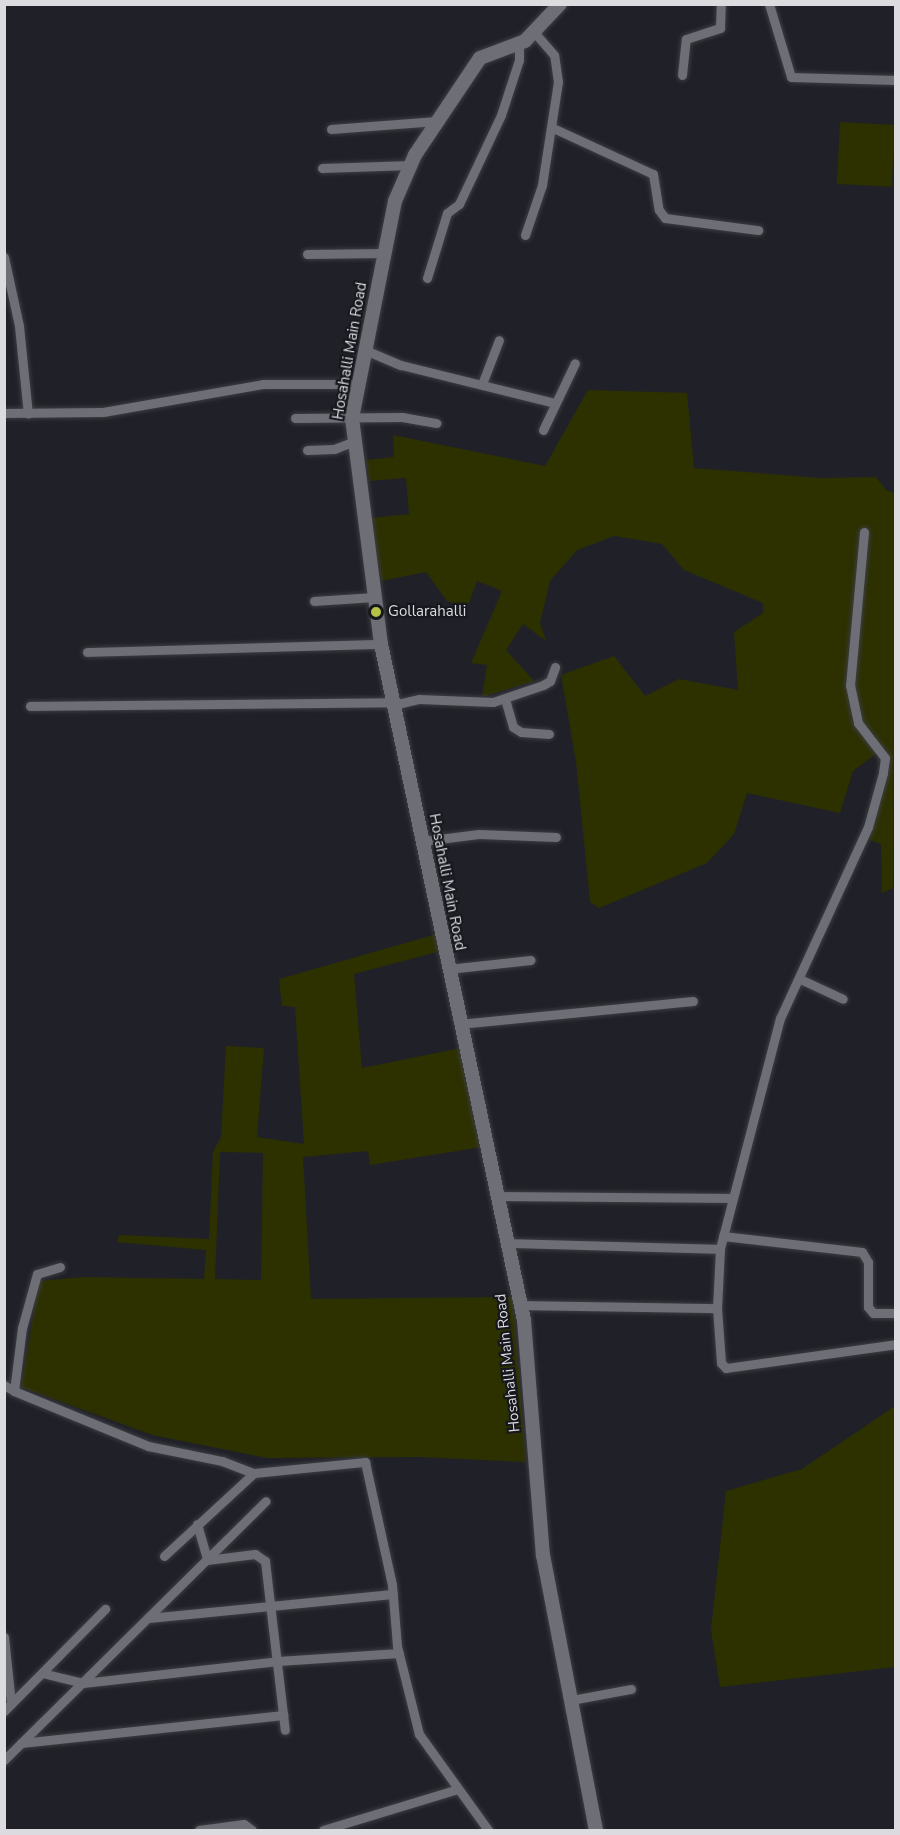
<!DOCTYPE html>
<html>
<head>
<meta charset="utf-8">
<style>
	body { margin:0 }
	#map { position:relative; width:900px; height:1835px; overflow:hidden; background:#202128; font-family:"Nunito Sans",sans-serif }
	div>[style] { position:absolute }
	.green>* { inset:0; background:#2d3100; transform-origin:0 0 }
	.roads { filter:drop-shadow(0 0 2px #3c3d42) drop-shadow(0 0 2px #3c3d42) }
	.street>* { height:9px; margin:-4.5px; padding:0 4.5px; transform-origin:4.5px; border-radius:4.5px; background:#6d6e76 }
	.secondary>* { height:14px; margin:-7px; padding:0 7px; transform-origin:7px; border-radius:7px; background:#6d6e76 }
	.dots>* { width:16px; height:16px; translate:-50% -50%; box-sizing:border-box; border:3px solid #17181e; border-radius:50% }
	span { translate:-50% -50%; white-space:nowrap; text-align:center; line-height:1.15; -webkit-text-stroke:4.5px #17181e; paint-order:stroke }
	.street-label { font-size:15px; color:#dbdbe0 }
	.poi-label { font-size:15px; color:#dbdbe0 }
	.left { translate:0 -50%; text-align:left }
	.frame { position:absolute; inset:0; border:6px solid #dbdbe0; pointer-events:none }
</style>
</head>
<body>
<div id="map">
	<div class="green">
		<div style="left:840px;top:122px;width:55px;height:62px;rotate:3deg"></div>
		<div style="clip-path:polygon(588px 390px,687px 393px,694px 468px,820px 478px,876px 477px,886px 490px,895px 493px,893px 888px,882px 893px,881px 844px,867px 839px,887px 762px,885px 747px,853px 771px,840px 813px,747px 793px,734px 834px,707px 863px,599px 908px,590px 902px,576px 762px,561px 675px,614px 656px,645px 696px,679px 679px,738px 690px,734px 632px,763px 613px,763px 603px,684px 570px,662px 544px,614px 536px,577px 550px,550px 581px,540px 623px,546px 641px,523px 624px,506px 650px,534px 681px,482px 697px,487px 665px,471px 663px,502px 591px,477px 581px,467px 608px,447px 601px,426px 572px,381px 581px,371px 518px,409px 514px,406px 478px,369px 481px,366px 460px,394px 457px,393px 435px,545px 466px)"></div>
		<div style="clip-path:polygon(evenodd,437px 934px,441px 951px,354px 974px,362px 1068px,461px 1048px,482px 1147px,370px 1165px,368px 1151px,303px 1157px,311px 1299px,513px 1297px,526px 1462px,419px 1457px,267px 1458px,152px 1435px,21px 1387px,39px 1281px,83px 1277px,204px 1279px,206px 1250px,117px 1242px,119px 1235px,209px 1239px,213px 1152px,221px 1137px,226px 1046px,264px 1048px,257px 1137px,304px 1144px,295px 1007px,282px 1006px,279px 979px,437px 934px,220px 1152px,263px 1153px,261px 1280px,215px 1279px,220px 1152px)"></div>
		<div style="clip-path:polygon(895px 1406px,895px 1667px,720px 1687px,711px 1630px,726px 1491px,802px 1469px)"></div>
	</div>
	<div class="roads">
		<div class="street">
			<div style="left:769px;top:4px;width:76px;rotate:73.2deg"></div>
			<div style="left:791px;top:77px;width:105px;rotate:1.6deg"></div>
			<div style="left:682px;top:75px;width:36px;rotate:-84deg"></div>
			<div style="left:686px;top:39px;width:36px;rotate:-18deg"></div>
			<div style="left:720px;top:28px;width:24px;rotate:-88deg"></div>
			<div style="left:553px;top:128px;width:110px;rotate:24.7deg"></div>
			<div style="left:653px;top:174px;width:36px;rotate:81deg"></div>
			<div style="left:659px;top:210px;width:10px;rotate:53deg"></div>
			<div style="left:665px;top:218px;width:94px;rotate:7.4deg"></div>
			<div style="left:331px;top:129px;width:106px;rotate:-4.3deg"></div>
			<div style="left:322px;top:168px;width:89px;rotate:-1.9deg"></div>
			<div style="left:525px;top:235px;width:53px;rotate:-71.2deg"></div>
			<div style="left:542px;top:185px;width:104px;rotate:-81.2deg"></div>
			<div style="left:558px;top:82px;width:27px;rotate:-98deg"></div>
			<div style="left:554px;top:55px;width:29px;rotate:-131deg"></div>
			<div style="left:307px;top:254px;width:78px;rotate:-0.7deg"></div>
			<div style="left:4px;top:257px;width:71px;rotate:77.7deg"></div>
			<div style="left:19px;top:326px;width:88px;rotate:84.2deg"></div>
			<div style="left:427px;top:278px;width:68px;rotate:-72.9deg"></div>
			<div style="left:447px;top:213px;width:15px;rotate:-37deg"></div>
			<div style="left:459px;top:204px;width:98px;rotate:-64.7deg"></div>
			<div style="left:501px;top:115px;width:58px;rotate:-71.9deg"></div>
			<div style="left:519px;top:60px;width:17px;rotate:-90deg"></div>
			<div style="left:365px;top:350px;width:39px;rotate:23deg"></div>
			<div style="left:401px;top:365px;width:158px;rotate:13.9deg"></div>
			<div style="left:482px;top:384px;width:47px;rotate:-68.9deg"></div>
			<div style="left:4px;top:413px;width:99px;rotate:-0.6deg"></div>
			<div style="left:103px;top:412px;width:162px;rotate:-9.9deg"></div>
			<div style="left:263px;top:384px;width:95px"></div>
			<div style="left:295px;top:418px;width:107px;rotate:-0.5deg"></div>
			<div style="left:402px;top:417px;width:35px;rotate:10deg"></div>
			<div style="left:543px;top:430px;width:74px;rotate:-64.5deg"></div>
			<div style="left:307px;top:450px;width:27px;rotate:-2deg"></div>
			<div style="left:334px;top:449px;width:22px;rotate:-21deg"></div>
			<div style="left:864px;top:532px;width:154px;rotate:95.2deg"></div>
			<div style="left:850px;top:685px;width:39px;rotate:78deg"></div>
			<div style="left:858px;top:723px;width:44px;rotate:52.4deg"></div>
			<div style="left:885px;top:758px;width:15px;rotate:98deg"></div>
			<div style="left:883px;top:773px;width:56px;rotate:105.5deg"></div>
			<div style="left:868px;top:827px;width:210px;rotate:114.7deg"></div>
			<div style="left:780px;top:1018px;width:239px;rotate:104.6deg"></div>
			<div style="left:720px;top:1249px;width:59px;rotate:92.9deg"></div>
			<div style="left:717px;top:1308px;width:55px;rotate:85.8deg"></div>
			<div style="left:721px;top:1363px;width:7px;rotate:45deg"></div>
			<div style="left:726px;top:1368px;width:172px;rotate:-8deg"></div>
			<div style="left:314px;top:601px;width:60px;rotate:-3.8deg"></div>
			<div style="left:87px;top:652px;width:294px;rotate:-1.6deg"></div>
			<div style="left:505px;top:699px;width:29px;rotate:74deg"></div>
			<div style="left:513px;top:727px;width:9px;rotate:32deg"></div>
			<div style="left:521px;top:732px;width:28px;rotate:4deg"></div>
			<div style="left:393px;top:705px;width:27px;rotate:-13deg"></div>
			<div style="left:419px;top:699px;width:74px;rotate:2.3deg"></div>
			<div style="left:493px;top:702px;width:53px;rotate:-18.8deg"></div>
			<div style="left:543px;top:685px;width:8px;rotate:-30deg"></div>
			<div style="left:550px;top:681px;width:15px;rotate:-70deg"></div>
			<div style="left:30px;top:706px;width:362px;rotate:-0.6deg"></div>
			<div style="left:423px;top:841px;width:56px;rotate:-7.1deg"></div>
			<div style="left:479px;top:834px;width:77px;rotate:2.2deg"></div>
			<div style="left:448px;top:969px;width:83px;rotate:-6.2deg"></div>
			<div style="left:800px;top:979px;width:47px;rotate:24.9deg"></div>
			<div style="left:459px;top:1024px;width:235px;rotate:-5.6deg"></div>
			<div style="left:499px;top:1196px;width:233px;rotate:0.5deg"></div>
			<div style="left:723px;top:1236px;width:140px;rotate:6.6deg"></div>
			<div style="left:862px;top:1252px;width:12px;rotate:59deg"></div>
			<div style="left:868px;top:1262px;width:45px;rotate:90deg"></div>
			<div style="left:868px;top:1307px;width:8px;rotate:50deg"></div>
			<div style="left:873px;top:1313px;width:23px"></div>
			<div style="left:509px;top:1243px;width:211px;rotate:1.6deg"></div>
			<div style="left:521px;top:1305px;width:196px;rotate:0.9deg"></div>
			<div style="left:4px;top:1385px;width:12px;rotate:31deg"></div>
			<div style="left:14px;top:1391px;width:64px;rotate:-82.8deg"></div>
			<div style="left:22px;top:1328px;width:56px;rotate:-74.5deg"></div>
			<div style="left:37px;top:1274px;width:24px;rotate:-17deg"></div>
			<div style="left:14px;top:1391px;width:145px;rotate:22.3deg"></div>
			<div style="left:148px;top:1446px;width:76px;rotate:11.5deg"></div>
			<div style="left:222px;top:1461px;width:34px;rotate:21deg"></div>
			<div style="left:254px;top:1473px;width:112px;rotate:-5.7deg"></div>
			<div style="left:365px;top:1462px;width:126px;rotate:77.6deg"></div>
			<div style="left:392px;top:1585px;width:61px;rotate:85.3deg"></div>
			<div style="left:397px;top:1646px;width:91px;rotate:76deg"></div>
			<div style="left:419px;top:1734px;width:118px;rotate:54.3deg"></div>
			<div style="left:197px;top:1524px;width:37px;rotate:74deg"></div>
			<div style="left:164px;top:1556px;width:122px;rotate:-42.7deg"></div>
			<div style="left:207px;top:1560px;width:48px;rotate:-7.1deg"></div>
			<div style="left:255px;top:1554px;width:12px;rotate:35deg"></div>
			<div style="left:265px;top:1561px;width:170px;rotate:83.3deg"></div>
			<div style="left:148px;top:1618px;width:246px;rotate:-5.6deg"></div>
			<div style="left:4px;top:1637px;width:67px;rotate:84deg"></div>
			<div style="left:42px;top:1673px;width:42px;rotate:13.7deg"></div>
			<div style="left:83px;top:1683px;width:196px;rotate:-6.4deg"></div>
			<div style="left:278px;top:1661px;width:121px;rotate:-3.8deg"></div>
			<div style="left:571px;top:1700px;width:61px;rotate:-10.4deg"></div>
			<div style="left:4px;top:1711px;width:144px;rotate:-45.3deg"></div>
			<div style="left:21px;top:1743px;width:264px;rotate:-6.1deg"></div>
			<div style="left:4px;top:1760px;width:368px;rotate:-44.7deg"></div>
			<div style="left:199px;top:1830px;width:45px;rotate:-7.6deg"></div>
			<div style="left:244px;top:1824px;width:10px;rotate:37deg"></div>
			<div style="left:323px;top:1830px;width:141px;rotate:-16.9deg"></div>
		</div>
		<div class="secondary">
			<div style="left:560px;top:4px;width:51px;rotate:133.4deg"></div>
			<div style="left:525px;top:41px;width:48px;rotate:159.3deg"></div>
			<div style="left:480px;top:58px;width:117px;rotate:123.8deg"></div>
			<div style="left:415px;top:155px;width:50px;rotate:113.5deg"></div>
			<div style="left:395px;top:201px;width:221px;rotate:101.2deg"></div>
			<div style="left:352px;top:418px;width:228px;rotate:82.7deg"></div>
			<div style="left:381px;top:644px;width:691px;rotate:78.06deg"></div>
			<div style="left:524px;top:1320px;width:236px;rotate:85.4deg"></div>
			<div style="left:543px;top:1555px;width:280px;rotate:79.1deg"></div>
		</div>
	</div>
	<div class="dots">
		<div style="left:376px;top:612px;background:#b6c148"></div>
	</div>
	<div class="street-label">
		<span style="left:350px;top:351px;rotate:-80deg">Hosahalli Main Road</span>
		<span style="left:447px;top:882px;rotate:79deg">Hosahalli Main Road</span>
		<span style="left:508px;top:1363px;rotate:-96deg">Hosahalli Main Road</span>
	</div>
	<div class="poi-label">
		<span class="left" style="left:388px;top:612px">Gollarahalli</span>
	</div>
	<div class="frame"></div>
</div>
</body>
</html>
